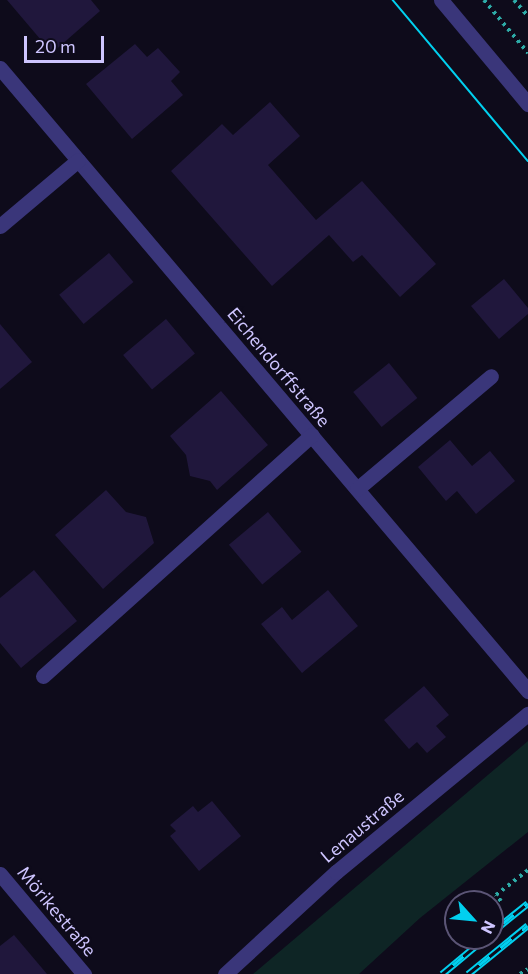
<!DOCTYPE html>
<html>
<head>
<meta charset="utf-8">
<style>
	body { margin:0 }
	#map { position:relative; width:528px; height:974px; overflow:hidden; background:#0e0b1b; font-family:Commissioner,sans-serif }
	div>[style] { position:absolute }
	.green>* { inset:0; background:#0e2525 }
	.building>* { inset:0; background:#20173c; transform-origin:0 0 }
	.path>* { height:4px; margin-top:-2px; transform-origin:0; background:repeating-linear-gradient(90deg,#2daba7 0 3px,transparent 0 7.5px) }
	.minor>* { height:15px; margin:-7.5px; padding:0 7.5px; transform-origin:7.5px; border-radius:7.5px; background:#3a367a }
	.tram>* { height:1.5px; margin:-0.75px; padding:0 0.75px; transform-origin:0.75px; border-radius:0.75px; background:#01d0ef }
	.rail>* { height:7px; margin-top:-3.5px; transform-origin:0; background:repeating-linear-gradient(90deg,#0e0b1b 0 14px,#01d0ef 0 28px); box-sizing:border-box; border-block:2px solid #01d0ef }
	span { translate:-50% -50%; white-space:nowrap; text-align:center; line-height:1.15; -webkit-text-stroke:4.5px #0e0b1b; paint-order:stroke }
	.street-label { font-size:18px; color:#cec5ff }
	.north { position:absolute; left:444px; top:890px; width:60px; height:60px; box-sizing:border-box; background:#0e0b1b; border:2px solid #5b5576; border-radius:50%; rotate:117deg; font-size:16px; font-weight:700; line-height:24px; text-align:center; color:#cec5ff }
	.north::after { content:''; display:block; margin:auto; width:21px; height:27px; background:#01d0ef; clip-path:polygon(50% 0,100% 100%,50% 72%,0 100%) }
	.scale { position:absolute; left:24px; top:36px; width:80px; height:27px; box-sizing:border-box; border:3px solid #cec5ff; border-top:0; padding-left:8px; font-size:18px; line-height:21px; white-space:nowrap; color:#cec5ff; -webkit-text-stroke:4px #0e0b1b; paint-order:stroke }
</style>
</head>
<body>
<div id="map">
	<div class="green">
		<div style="clip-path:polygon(528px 741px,528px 832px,420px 918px,359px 974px,253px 974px)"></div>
	</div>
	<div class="building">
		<div style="clip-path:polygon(7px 0,91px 0,100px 11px,52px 53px)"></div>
		<div style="clip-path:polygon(135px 44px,147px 57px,158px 48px,180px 72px,171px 81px,183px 95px,132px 139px,86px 84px)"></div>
		<div style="clip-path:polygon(270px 102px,300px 136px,268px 165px,316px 220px,362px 181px,436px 264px,400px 297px,362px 255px,353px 262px,329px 235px,272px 286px,171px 171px,222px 124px,233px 135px)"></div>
		<div style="left:109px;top:253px;width:38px;height:65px;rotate:50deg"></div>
		<div style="clip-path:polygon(504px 279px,528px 308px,528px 314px,499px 339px,471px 306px)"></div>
		<div style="left:166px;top:319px;width:45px;height:56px;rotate:50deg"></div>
		<div style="clip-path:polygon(0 324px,32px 362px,0 389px)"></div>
		<div style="left:389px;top:363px;width:45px;height:46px;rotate:51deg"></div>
		<div style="clip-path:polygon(221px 391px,268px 445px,217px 490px,210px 481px,190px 476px,186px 455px,170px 436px)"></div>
		<div style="clip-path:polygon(450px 440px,472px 466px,490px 451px,515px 481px,476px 514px,457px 491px,446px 501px,418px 467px)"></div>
		<div style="clip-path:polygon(106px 490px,126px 512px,146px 517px,154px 543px,103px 589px,55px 535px)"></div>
		<div style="left:268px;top:512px;width:52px;height:51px;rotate:50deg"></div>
		<div style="clip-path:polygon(34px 570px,77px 621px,21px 668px,0 643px,0 598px)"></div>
		<div style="clip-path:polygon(328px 590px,358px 626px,302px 673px,261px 624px,282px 607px,292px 620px)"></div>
		<div style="clip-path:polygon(424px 686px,449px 715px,436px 726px,446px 737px,427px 753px,417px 742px,409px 749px,384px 720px)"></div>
		<div style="clip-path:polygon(212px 801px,241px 836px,199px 871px,170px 836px,176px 831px,170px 825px,193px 806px,198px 812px)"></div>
		<div style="clip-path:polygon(14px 935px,47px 974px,0 974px,0 946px)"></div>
	</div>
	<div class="path">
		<div style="left:484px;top:0;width:69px;rotate:50.3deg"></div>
		<div style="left:514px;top:0;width:21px;rotate:49deg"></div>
		<div style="left:501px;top:901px;width:8px;rotate:-130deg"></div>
		<div style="left:496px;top:895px;width:41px;rotate:-38deg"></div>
		<div style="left:520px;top:974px;width:9px;rotate:-32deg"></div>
	</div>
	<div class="minor">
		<div style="left:441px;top:0;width:136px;rotate:50.1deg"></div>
		<div style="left:0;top:68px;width:817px;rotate:49.72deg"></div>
		<div style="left:0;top:226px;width:102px;rotate:-40.2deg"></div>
		<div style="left:357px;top:489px;width:175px;rotate:-40.1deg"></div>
		<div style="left:43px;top:676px;width:361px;rotate:-41.9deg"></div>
		<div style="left:0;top:874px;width:131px;rotate:50deg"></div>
		<div style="left:225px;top:974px;width:151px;rotate:-42.6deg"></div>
		<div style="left:336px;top:872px;width:249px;rotate:-39.5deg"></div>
	</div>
	<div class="tram">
		<div style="left:393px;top:0;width:210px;rotate:50deg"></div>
	</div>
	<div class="rail">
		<div style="left:492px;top:932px;width:46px;rotate:-38.9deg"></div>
		<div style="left:442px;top:974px;width:56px;rotate:-39.9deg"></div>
		<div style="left:468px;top:974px;width:77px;rotate:-39.2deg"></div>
	</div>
	<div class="street-label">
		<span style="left:279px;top:367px;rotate:50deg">Eichendorffstraße</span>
		<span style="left:362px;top:826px;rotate:-40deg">Lenaustraße</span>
		<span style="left:57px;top:911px;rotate:50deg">Mörikestraße</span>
	</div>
	<div class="north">N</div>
	<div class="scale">20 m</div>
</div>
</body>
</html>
